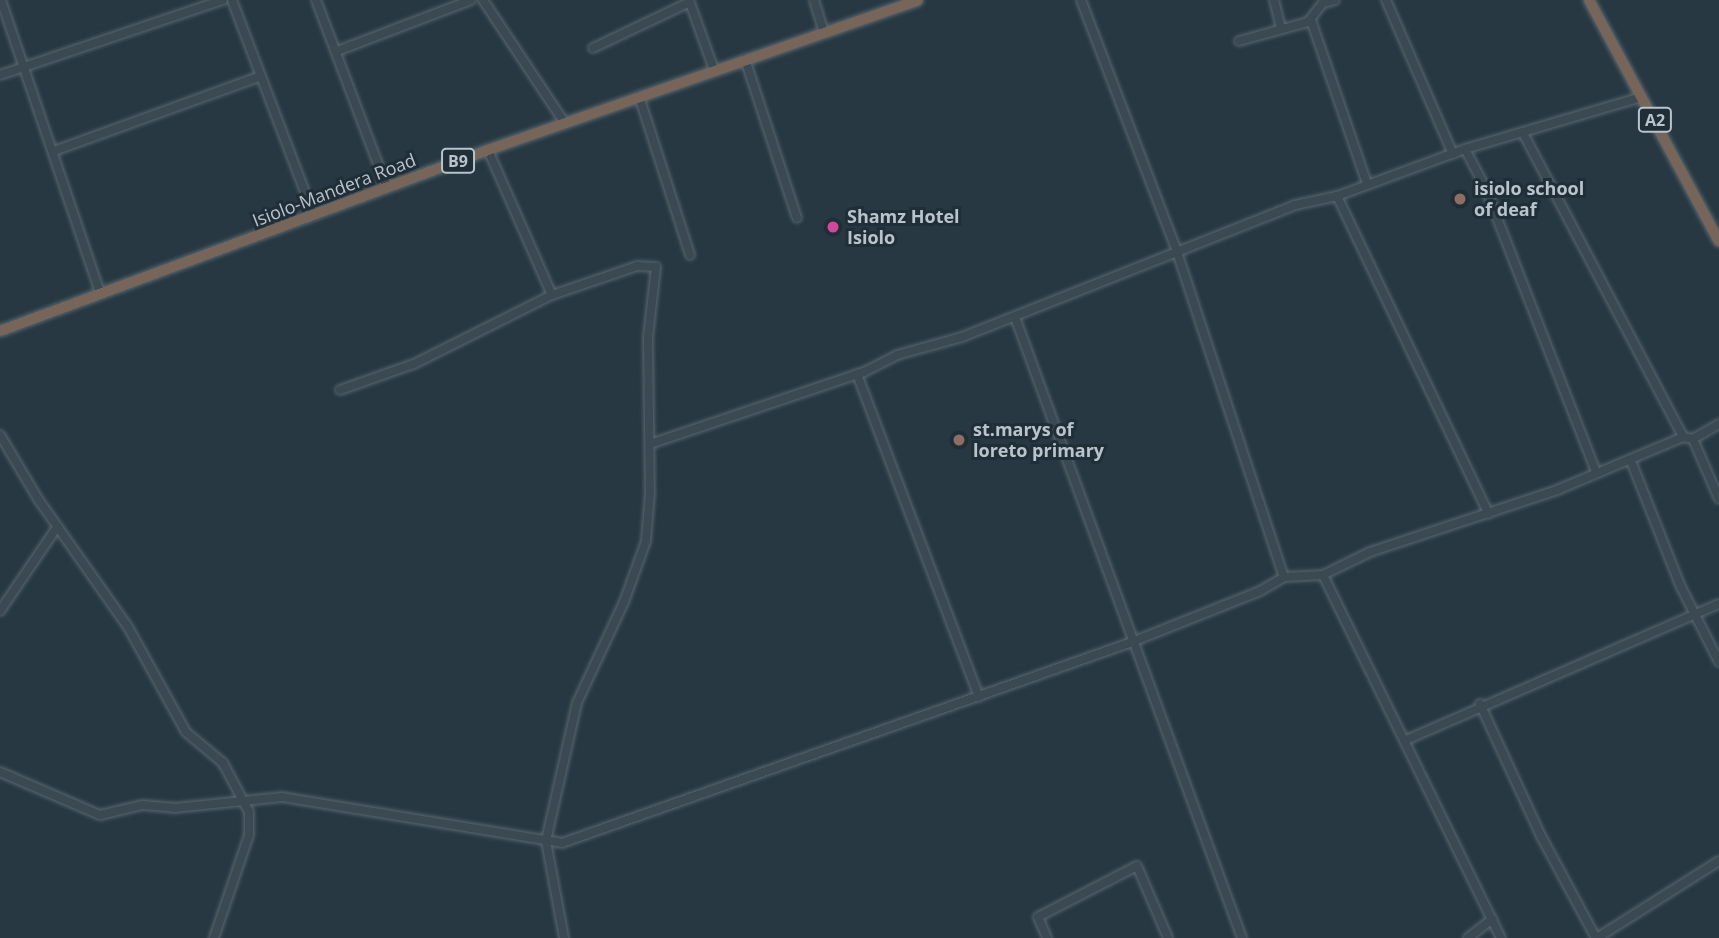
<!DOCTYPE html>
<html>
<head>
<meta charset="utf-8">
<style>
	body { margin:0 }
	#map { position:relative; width:1719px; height:938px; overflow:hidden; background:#273842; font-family:"Open Sans",sans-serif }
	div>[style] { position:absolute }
	.roads { filter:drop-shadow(0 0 2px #59676f) drop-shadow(0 0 2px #59676f) }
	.minor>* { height:8px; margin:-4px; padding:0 4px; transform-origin:4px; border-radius:4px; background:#3b4952 }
	.highway>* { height:10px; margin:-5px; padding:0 5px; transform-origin:5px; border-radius:5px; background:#786559 }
	.dots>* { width:19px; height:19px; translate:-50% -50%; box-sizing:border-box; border:4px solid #202e37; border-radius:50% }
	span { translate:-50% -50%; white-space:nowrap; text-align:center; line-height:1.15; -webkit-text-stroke:6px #202e37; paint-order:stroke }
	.shield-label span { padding:2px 5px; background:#202e37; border:2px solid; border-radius:5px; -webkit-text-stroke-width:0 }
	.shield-label { font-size:16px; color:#b8c4cc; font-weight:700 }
	.poi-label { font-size:18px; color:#b8c4cc; font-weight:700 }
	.left { translate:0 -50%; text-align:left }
	.street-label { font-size:18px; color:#b8c4cc }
</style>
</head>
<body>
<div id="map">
	<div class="roads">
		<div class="minor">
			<div style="left:1px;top:0;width:311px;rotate:71.3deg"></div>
			<div style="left:232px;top:0;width:231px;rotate:69.2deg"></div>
			<div style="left:316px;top:0;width:201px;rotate:69.3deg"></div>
			<div style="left:483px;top:0;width:146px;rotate:56.4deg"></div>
			<div style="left:689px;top:0;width:74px;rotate:70.3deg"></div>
			<div style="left:814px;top:0;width:34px;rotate:73deg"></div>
			<div style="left:1081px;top:0;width:270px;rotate:69.1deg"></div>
			<div style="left:1177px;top:252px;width:342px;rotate:71.8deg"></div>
			<div style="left:1274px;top:0;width:30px;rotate:76deg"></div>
			<div style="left:1386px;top:0;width:168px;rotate:66.5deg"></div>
			<div style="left:1311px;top:20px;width:173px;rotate:71.1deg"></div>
			<div style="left:1239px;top:41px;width:72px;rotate:-15.4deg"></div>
			<div style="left:1308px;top:22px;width:24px;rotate:-52deg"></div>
			<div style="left:1323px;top:3px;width:12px;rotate:-14deg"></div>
			<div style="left:593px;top:48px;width:107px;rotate:-25.4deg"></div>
			<div style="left:337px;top:51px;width:143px;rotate:-20.8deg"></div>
			<div style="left:745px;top:59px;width:167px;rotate:71.9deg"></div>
			<div style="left:0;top:75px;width:235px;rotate:-18.6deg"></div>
			<div style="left:639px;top:96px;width:167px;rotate:72.2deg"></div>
			<div style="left:1523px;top:133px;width:344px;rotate:62.2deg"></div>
			<div style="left:1465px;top:149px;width:43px;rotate:62.2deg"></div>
			<div style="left:1485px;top:187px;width:306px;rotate:68.7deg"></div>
			<div style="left:488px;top:150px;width:158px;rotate:66.2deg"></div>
			<div style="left:54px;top:151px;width:220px;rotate:-19.9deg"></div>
			<div style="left:1337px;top:196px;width:352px;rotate:64.5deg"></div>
			<div style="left:1015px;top:317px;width:661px;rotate:69.92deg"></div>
			<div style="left:857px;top:374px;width:345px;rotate:69.3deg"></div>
			<div style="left:340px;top:390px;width:78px;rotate:-19.4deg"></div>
			<div style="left:414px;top:364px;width:154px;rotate:-26.6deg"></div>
			<div style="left:552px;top:295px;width:90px;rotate:-18.8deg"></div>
			<div style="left:637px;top:266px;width:19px;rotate:3deg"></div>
			<div style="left:656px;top:267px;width:70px;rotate:96.5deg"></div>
			<div style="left:648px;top:337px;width:156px;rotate:89.3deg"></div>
			<div style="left:650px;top:493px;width:48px;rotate:94.8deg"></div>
			<div style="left:646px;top:541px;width:65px;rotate:109.8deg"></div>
			<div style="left:624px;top:602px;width:111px;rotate:115deg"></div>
			<div style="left:577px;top:703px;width:141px;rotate:102.7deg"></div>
			<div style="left:546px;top:841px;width:99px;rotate:79.5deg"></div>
			<div style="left:0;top:435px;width:74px;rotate:59.3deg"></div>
			<div style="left:38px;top:499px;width:156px;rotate:54.9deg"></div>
			<div style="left:128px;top:627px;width:120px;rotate:61.1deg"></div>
			<div style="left:186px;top:732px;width:48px;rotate:40deg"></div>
			<div style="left:223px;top:763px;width:55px;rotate:62deg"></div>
			<div style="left:249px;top:812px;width:23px;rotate:90deg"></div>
			<div style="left:249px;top:835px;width:109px;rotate:108.8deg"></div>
			<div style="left:1693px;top:439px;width:65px;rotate:66.6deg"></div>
			<div style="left:650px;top:444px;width:226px;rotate:-18.6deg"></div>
			<div style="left:864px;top:372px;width:37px;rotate:-27deg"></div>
			<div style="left:897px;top:355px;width:67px;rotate:-15.5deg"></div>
			<div style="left:962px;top:337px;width:358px;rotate:-21.6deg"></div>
			<div style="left:1295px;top:205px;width:43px;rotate:-12.1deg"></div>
			<div style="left:1337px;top:196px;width:136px;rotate:-20.2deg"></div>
			<div style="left:1465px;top:149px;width:184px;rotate:-16.4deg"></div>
			<div style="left:1631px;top:461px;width:136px;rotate:68.4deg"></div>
			<div style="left:1681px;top:587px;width:84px;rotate:63.1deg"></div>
			<div style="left:1323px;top:575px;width:404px;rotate:63.9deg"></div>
			<div style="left:0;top:611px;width:102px;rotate:-55.8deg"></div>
			<div style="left:1480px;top:704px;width:145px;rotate:65.2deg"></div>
			<div style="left:1541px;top:836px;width:116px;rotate:61.7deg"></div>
			<div style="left:1406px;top:740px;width:341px;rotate:-23.5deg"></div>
			<div style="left:0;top:772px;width:109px;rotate:23.3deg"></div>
			<div style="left:100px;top:815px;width:43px;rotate:-13.4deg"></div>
			<div style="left:142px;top:805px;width:32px;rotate:5deg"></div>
			<div style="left:174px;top:808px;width:109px;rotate:-5.8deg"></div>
			<div style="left:282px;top:797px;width:284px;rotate:9.3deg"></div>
			<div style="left:562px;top:843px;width:604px;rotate:-19.42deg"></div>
			<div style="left:1132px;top:642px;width:138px;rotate:-21.7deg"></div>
			<div style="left:1260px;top:591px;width:28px;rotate:-30deg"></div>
			<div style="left:1284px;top:577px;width:39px;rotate:-3deg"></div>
			<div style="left:1323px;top:575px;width:52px;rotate:-26.1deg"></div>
			<div style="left:1370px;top:552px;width:197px;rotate:-18.3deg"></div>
			<div style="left:1557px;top:490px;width:137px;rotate:-22.8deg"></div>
			<div style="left:1683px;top:437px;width:10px;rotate:11deg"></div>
			<div style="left:1693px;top:439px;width:30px;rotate:-30deg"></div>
			<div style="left:1047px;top:938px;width:23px;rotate:-113deg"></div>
			<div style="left:1038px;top:917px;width:111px;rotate:-27.3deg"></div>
			<div style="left:1137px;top:866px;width:78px;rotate:66.7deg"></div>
			<div style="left:1468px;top:938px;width:31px;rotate:-38deg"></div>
			<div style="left:1597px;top:938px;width:144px;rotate:-32.3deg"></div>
		</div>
		<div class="highway">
			<div style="left:1589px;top:0;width:274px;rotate:61.7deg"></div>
			<div style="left:0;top:331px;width:520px;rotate:-20.35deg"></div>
			<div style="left:488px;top:150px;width:455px;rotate:-19.2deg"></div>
		</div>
	</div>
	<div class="dots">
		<div style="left:1460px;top:199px;background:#8d6e63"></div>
		<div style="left:833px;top:227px;background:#d1479c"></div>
		<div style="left:959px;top:440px;background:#8d6e63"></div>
	</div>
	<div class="shield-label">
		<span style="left:1655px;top:120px">A2</span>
		<span style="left:458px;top:161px">B9</span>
	</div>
	<div class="poi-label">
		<span class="left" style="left:1474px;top:199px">isiolo school<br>of deaf</span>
		<span class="left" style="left:847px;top:227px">Shamz Hotel<br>Isiolo</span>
		<span class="left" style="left:973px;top:440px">st.marys of<br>loreto primary</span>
	</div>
	<div class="street-label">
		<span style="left:334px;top:190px;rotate:-21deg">Isiolo-Mandera Road</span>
	</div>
</div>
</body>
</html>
